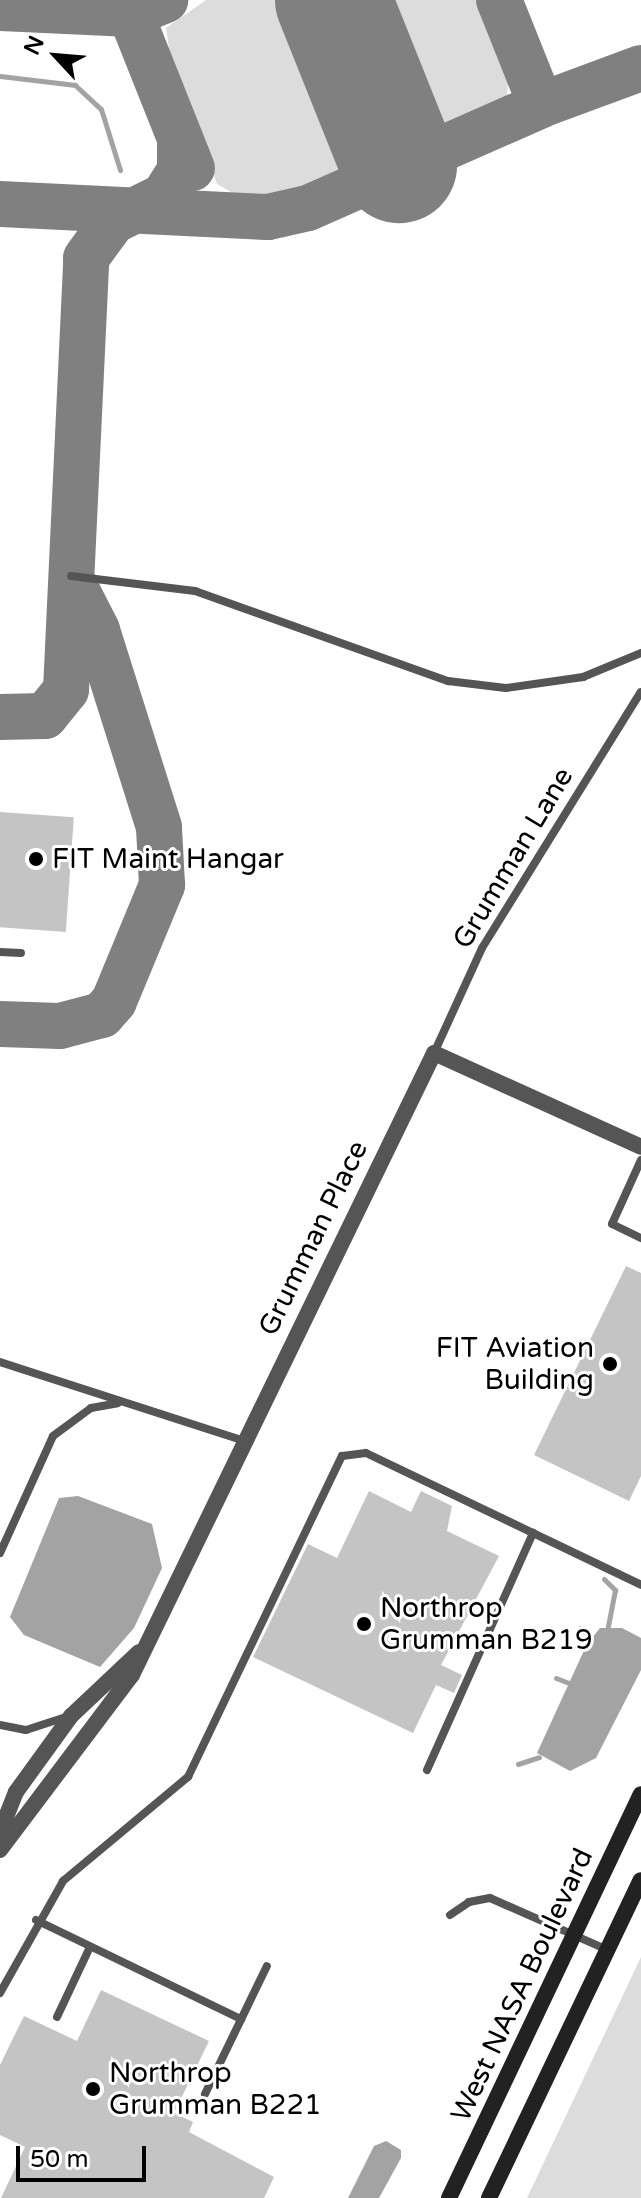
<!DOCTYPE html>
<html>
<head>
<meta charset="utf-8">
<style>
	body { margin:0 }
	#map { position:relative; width:641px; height:2198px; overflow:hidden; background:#fff; font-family:"Varela Round",sans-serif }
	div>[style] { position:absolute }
	.green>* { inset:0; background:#dcdcdc }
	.water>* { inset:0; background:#a3a3a3 }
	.stream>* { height:5px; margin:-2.5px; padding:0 2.5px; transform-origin:2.5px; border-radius:2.5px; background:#a3a3a3 }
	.taxiway>* { height:46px; margin:-23px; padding:0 23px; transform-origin:23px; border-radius:23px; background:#808080 }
	.runway>* { height:116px; margin:-58px; padding:0 58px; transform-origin:58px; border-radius:58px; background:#808080 }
	.building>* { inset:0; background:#c4c4c4; transform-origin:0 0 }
	.lane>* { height:8px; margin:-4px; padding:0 4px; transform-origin:4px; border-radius:4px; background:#555 }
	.street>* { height:16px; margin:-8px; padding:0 8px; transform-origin:8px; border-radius:8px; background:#555 }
	.secondary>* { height:16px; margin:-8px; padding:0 8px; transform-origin:8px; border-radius:8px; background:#222 }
	.dots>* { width:22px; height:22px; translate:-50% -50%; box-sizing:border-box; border:4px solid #fff; border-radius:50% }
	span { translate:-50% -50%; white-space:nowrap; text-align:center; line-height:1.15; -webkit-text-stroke:6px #fff; paint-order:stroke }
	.street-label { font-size:28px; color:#000 }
	.poi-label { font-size:28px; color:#000 }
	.left { translate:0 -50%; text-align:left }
	.right { translate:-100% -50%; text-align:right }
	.north { position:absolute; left:16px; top:16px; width:80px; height:80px; -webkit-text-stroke:6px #fff; paint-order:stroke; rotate:296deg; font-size:22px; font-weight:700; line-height:32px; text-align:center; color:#000 }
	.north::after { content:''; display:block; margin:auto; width:28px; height:36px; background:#000; clip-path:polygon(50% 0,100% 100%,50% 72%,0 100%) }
	.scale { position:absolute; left:16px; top:2146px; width:130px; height:36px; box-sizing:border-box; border:4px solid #000; border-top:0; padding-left:10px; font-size:24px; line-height:28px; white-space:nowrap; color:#000; -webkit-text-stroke:6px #fff; paint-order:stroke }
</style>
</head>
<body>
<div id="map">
	<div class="green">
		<div style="clip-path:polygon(206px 0,301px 0,355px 139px,354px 155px,338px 176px,288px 196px,245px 200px,217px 184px,172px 70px,166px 28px)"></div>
		<div style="clip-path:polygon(364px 0,480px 0,510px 65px,507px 95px,493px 109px,458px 124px,423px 121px,407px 106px)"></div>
		<div style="clip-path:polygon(641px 1957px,641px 2198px,527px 2198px)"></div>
	</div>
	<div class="water">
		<div style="clip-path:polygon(78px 1496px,152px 1524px,162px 1568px,134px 1628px,100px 1667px,24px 1635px,10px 1617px,59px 1498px)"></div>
		<div style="clip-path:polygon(600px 1628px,622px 1628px,641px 1638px,641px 1670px,596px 1758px,570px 1771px,537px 1753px,587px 1644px)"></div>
		<div style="clip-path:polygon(386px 2141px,401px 2150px,401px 2158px,379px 2198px,348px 2198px,374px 2146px)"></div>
	</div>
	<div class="stream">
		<div style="left:0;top:76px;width:76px;rotate:6.8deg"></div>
		<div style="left:75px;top:85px;width:35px;rotate:43deg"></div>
		<div style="left:101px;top:109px;width:64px;rotate:72.7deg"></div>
		<div style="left:604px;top:1579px;width:16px;rotate:45deg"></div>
		<div style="left:615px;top:1590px;width:37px;rotate:101deg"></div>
		<div style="left:580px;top:1628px;width:16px;rotate:40deg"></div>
		<div style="left:556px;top:1678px;width:14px;rotate:21deg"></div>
		<div style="left:518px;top:1764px;width:22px;rotate:-18deg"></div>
	</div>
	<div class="taxiway">
		<div style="left:125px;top:0;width:181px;rotate:68.3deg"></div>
		<div style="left:499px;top:0;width:113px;rotate:68.2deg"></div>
		<div style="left:0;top:8px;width:131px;rotate:2.6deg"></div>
		<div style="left:131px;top:14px;width:37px;rotate:-22deg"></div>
		<div style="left:0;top:204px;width:268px;rotate:2.8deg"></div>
		<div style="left:268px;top:217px;width:41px;rotate:-12.7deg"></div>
		<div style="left:308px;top:208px;width:255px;rotate:-23.8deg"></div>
		<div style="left:541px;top:105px;width:107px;rotate:-20.3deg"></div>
		<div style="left:0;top:717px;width:45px;rotate:-1.3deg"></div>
		<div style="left:45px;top:716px;width:33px;rotate:-51deg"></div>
		<div style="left:66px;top:690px;width:432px;rotate:-87.3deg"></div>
		<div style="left:86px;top:258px;width:46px;rotate:-53.9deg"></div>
		<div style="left:113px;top:221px;width:57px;rotate:-26.1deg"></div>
		<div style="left:164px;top:196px;width:31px;rotate:-58deg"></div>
		<div style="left:180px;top:170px;width:31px;rotate:-90deg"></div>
		<div style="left:0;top:1024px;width:60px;rotate:1.9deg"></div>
		<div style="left:60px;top:1026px;width:43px;rotate:-14.7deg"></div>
		<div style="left:102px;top:1015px;width:18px;rotate:-49deg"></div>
		<div style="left:114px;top:1001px;width:126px;rotate:-67.5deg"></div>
		<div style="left:162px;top:885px;width:58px;rotate:-93deg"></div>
		<div style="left:159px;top:827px;width:207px;rotate:-107.5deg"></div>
		<div style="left:97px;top:630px;width:53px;rotate:-117.1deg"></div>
	</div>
	<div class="runway">
		<div style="left:333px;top:0;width:178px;rotate:68.2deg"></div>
	</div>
	<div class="building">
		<div style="left:0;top:812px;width:74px;height:115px;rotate:4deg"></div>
		<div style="clip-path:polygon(626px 1266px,641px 1273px,641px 1476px,629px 1501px,534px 1455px)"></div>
		<div style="clip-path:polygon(369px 1491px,411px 1512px,421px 1491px,452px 1506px,447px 1531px,499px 1556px,441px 1665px,462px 1675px,454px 1693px,436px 1685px,413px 1733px,253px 1657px,308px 1544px,337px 1558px)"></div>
		<div style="clip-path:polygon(101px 1990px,209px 2041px,174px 2113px,193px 2122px,189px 2132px,274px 2177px,264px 2198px,1px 2198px,25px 2147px,0 2135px,0 2065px,24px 2016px,77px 2041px)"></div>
	</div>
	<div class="lane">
		<div style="left:71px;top:576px;width:125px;rotate:6.9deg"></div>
		<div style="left:195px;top:591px;width:269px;rotate:19.6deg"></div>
		<div style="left:448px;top:681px;width:58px;rotate:6.9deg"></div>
		<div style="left:506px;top:688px;width:78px;rotate:-8.1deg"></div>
		<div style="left:583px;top:677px;width:63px;rotate:-22.5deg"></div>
		<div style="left:0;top:952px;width:21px;rotate:3deg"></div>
		<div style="left:434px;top:1053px;width:115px;rotate:-65.4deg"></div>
		<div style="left:482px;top:948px;width:301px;rotate:-58.2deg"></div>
		<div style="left:641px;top:1160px;width:70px;rotate:114.4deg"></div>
		<div style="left:612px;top:1224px;width:32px;rotate:26deg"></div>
		<div style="left:0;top:1362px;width:253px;rotate:17.9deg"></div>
		<div style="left:0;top:1553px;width:128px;rotate:-65.6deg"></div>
		<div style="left:53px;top:1436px;width:47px;rotate:-36.4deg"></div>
		<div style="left:91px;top:1408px;width:27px;rotate:-10deg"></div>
		<div style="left:0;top:1725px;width:26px;rotate:11deg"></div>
		<div style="left:26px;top:1730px;width:42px;rotate:-18deg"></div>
		<div style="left:427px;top:1770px;width:260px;rotate:-65.9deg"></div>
		<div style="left:450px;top:1915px;width:23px;rotate:-34deg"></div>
		<div style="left:469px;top:1902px;width:21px;rotate:-11deg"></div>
		<div style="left:490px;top:1898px;width:129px;rotate:23.8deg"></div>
		<div style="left:36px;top:1920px;width:228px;rotate:25.8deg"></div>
		<div style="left:0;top:1993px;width:129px;rotate:-60.6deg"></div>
		<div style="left:63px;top:1881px;width:163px;rotate:-39.8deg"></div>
		<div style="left:188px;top:1777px;width:356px;rotate:-64.4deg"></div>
		<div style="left:342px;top:1456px;width:24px;rotate:-7deg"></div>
		<div style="left:366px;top:1453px;width:305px;rotate:25.6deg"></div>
		<div style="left:57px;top:2017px;width:77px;rotate:-64.8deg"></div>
		<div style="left:205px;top:2094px;width:142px;rotate:-64.2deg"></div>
	</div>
	<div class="street">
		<div style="left:0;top:1832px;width:43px;rotate:-68.2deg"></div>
		<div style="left:16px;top:1792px;width:94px;rotate:-54.1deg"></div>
		<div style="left:71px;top:1716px;width:93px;rotate:-43.3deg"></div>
		<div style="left:0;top:1850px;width:219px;rotate:-53deg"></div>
		<div style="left:132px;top:1675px;width:691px;rotate:-64.1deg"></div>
		<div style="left:434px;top:1053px;width:227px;rotate:24.4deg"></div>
	</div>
	<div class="secondary">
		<div style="left:449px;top:2198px;width:447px;rotate:-64.6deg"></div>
		<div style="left:489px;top:2198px;width:352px;rotate:-64.5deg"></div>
	</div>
	<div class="dots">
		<div style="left:36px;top:859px;background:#000"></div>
		<div style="left:610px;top:1364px;background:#000"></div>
		<div style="left:364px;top:1624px;background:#000"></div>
		<div style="left:93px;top:2089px;background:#000"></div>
	</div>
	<div class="street-label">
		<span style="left:513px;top:858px;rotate:-59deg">Grumman Lane</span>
		<span style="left:313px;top:1238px;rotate:-64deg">Grumman Place</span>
		<span style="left:522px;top:1985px;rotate:-65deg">West NASA Boulevard</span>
	</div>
	<div class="poi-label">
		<span class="left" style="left:52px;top:859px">FIT Maint Hangar</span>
		<span class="right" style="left:594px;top:1364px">FIT Aviation<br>Building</span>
		<span class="left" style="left:380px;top:1624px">Northrop<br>Grumman B219</span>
		<span class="left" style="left:109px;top:2089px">Northrop<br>Grumman B221</span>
	</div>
	<div class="north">N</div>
	<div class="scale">50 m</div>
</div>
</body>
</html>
